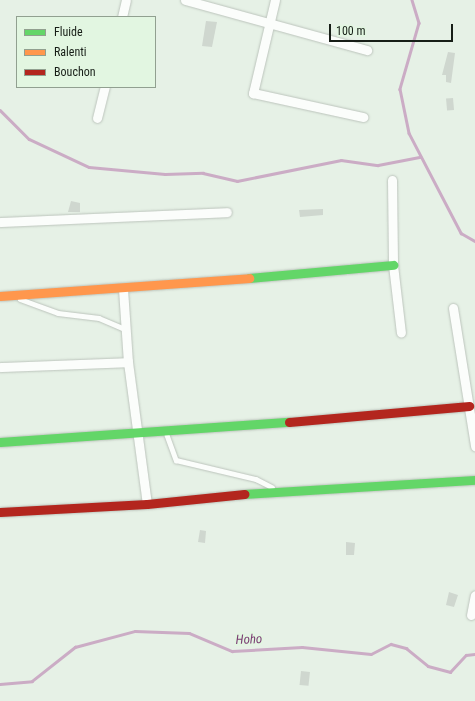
<!DOCTYPE html>
<html>
<head>
<meta charset="utf-8">
<style>
	body { margin:0 }
	#map { position:relative; width:475px; height:701px; overflow:hidden; background:#e6f1e6; font-family:"Roboto Condensed",sans-serif }
	div>[style] { position:absolute }
	.stream>* { height:2.5px; margin:-1.25px; padding:0 1.25px; transform-origin:1.25px; border-radius:1.25px; background:#cbacc5 }
	.building>* { inset:0; background:#cfd7cf; transform-origin:0 0 }
	.roads { filter:drop-shadow(0 0 1px #bcc4bc) drop-shadow(0 0 1px #bcc4bc) }
	.lane>* { height:4.5px; margin:-2.25px; padding:0 2.25px; transform-origin:2.25px; border-radius:2.25px; background:#fbfdfb }
	.street>* { height:9px; margin:-4.5px; padding:0 4.5px; transform-origin:4.5px; border-radius:4.5px; background:#fbfdfb }
	.fast>* { height:9px; margin:-4.5px; padding:0 4.5px; transform-origin:4.5px; border-radius:4.5px; background:#63d668 }
	.slow>* { height:9px; margin:-4.5px; padding:0 4.5px; transform-origin:4.5px; border-radius:4.5px; background:#ff974d }
	.jam>* { height:9px; margin:-4.5px; padding:0 4.5px; transform-origin:4.5px; border-radius:4.5px; background:#b3261e }
	span { translate:-50% -50%; white-space:nowrap; text-align:center; line-height:1.15; -webkit-text-stroke:4px #e2f6e1; paint-order:stroke }
	.water-label { font-size:13px; color:#7a3c72; font-style:italic }
	.legend { position:absolute; left:16px; top:16px; width:140px; height:72px; box-sizing:border-box; background:#e2f6e1; border:1px solid #91a090; margin:0; padding:5px 7px; list-style:none; font-size:12px; color:#171e17 }
	.legend li { display:flex; align-items:center; gap:8px; height:20px }
	.legend b { width:20px; border:1px solid #91a090 }
	.scale { position:absolute; left:329px; top:24px; width:124px; height:18px; box-sizing:border-box; border:2px solid #171e17; border-top:0; padding-left:5px; font-size:12px; line-height:14px; white-space:nowrap; color:#171e17; -webkit-text-stroke:3px #e2f6e1; paint-order:stroke }
</style>
</head>
<body>
<div id="map">
	<div class="stream">
		<div style="left:412px;top:0;width:24px;rotate:73deg"></div>
		<div style="left:419px;top:23px;width:69px;rotate:106.1deg"></div>
		<div style="left:400px;top:89px;width:45px;rotate:78.4deg"></div>
		<div style="left:409px;top:133px;width:113px;rotate:62.5deg"></div>
		<div style="left:461px;top:233px;width:16px;rotate:30deg"></div>
		<div style="left:0;top:110px;width:41px;rotate:45deg"></div>
		<div style="left:29px;top:139px;width:66px;rotate:25deg"></div>
		<div style="left:89px;top:167px;width:76px;rotate:5.3deg"></div>
		<div style="left:165px;top:174px;width:38px;rotate:-2deg"></div>
		<div style="left:203px;top:173px;width:35px;rotate:13deg"></div>
		<div style="left:237px;top:181px;width:106px;rotate:-11.4deg"></div>
		<div style="left:341px;top:160px;width:37px;rotate:8deg"></div>
		<div style="left:378px;top:165px;width:43px;rotate:-10.8deg"></div>
		<div style="left:0;top:684px;width:32px;rotate:-5deg"></div>
		<div style="left:32px;top:681px;width:55px;rotate:-38.3deg"></div>
		<div style="left:75px;top:647px;width:62px;rotate:-14.9deg"></div>
		<div style="left:135px;top:631px;width:54px;rotate:2.1deg"></div>
		<div style="left:189px;top:633px;width:47px;rotate:22.7deg"></div>
		<div style="left:232px;top:651px;width:70px;rotate:-3.3deg"></div>
		<div style="left:302px;top:647px;width:69px;rotate:5.8deg"></div>
		<div style="left:371px;top:654px;width:22px;rotate:-27deg"></div>
		<div style="left:391px;top:644px;width:16px;rotate:15deg"></div>
		<div style="left:406px;top:648px;width:28px;rotate:39deg"></div>
		<div style="left:428px;top:666px;width:23px;rotate:15deg"></div>
		<div style="left:450px;top:672px;width:23px;rotate:-47deg"></div>
		<div style="left:466px;top:655px;width:9px;rotate:-6deg"></div>
	</div>
	<div class="building">
		<div style="clip-path:polygon(206px 21px,217px 22px,212px 47px,202px 46px)"></div>
		<div style="clip-path:polygon(448px 52px,455px 53px,451px 83px,446px 82px,446px 75px,442px 75px)"></div>
		<div style="left:453px;top:98px;width:12px;height:7px;rotate:85deg"></div>
		<div style="clip-path:polygon(71px 201px,80px 203px,80px 212px,68px 212px)"></div>
		<div style="clip-path:polygon(323px 209px,323px 215px,300px 217px,299px 210px)"></div>
		<div style="clip-path:polygon(200px 530px,206px 531px,205px 543px,198px 542px)"></div>
		<div style="clip-path:polygon(346px 542px,355px 543px,354px 555px,346px 555px)"></div>
		<div style="clip-path:polygon(449px 592px,458px 595px,454px 607px,446px 605px)"></div>
		<div style="left:301px;top:671px;width:9px;height:14px;rotate:6deg"></div>
	</div>
	<div class="roads">
		<div class="lane">
			<div style="left:20px;top:299px;width:40px;rotate:20.2deg"></div>
			<div style="left:58px;top:313px;width:41px;rotate:7deg"></div>
			<div style="left:99px;top:318px;width:28px;rotate:23deg"></div>
			<div style="left:167px;top:435px;width:27px;rotate:70deg"></div>
			<div style="left:176px;top:460px;width:82px;rotate:13.4deg"></div>
			<div style="left:256px;top:479px;width:18px;rotate:27deg"></div>
		</div>
		<div class="street">
			<div style="left:185px;top:0;width:189px;rotate:15.4deg"></div>
			<div style="left:275px;top:0;width:96px;rotate:103.3deg"></div>
			<div style="left:253px;top:93px;width:113px;rotate:12.3deg"></div>
			<div style="left:122px;top:17px;width:17px;rotate:-77deg"></div>
			<div style="left:97px;top:118px;width:32px;rotate:-76deg"></div>
			<div style="left:392px;top:180px;width:85px;rotate:89.3deg"></div>
			<div style="left:393px;top:265px;width:68px;rotate:83.3deg"></div>
			<div style="left:0;top:222px;width:227px;rotate:-2.5deg"></div>
			<div style="left:123px;top:289px;width:73px;rotate:86.1deg"></div>
			<div style="left:128px;top:362px;width:143px;rotate:82.4deg"></div>
			<div style="left:453px;top:308px;width:140px;rotate:80.9deg"></div>
			<div style="left:0;top:367px;width:128px;rotate:-2.2deg"></div>
			<div style="left:471px;top:615px;width:20px;rotate:-79deg"></div>
		</div>
		<div class="fast">
			<div style="left:249px;top:278px;width:145px;rotate:-5.2deg"></div>
			<div style="left:0;top:442px;width:290px;rotate:-4deg"></div>
			<div style="left:244px;top:494px;width:231px;rotate:-3.5deg"></div>
		</div>
		<div class="slow">
			<div style="left:0;top:296px;width:250px;rotate:-4.1deg"></div>
		</div>
		<div class="jam">
			<div style="left:289px;top:422px;width:181px;rotate:-5.1deg"></div>
			<div style="left:0;top:512px;width:147px;rotate:-3.1deg"></div>
			<div style="left:147px;top:504px;width:98px;rotate:-5.9deg"></div>
		</div>
	</div>
	<div class="water-label">
		<span style="left:249px;top:640px;rotate:-2deg">Hoho</span>
	</div>
	<ul class="legend">
	<li><b style="height:5px;background:#63d668"></b>Fluide</li>
	<li><b style="height:5px;background:#ff974d"></b>Ralenti</li>
	<li><b style="height:5px;background:#b3261e"></b>Bouchon</li>
	</ul>
	<div class="scale">100 m</div>
</div>
</body>
</html>
